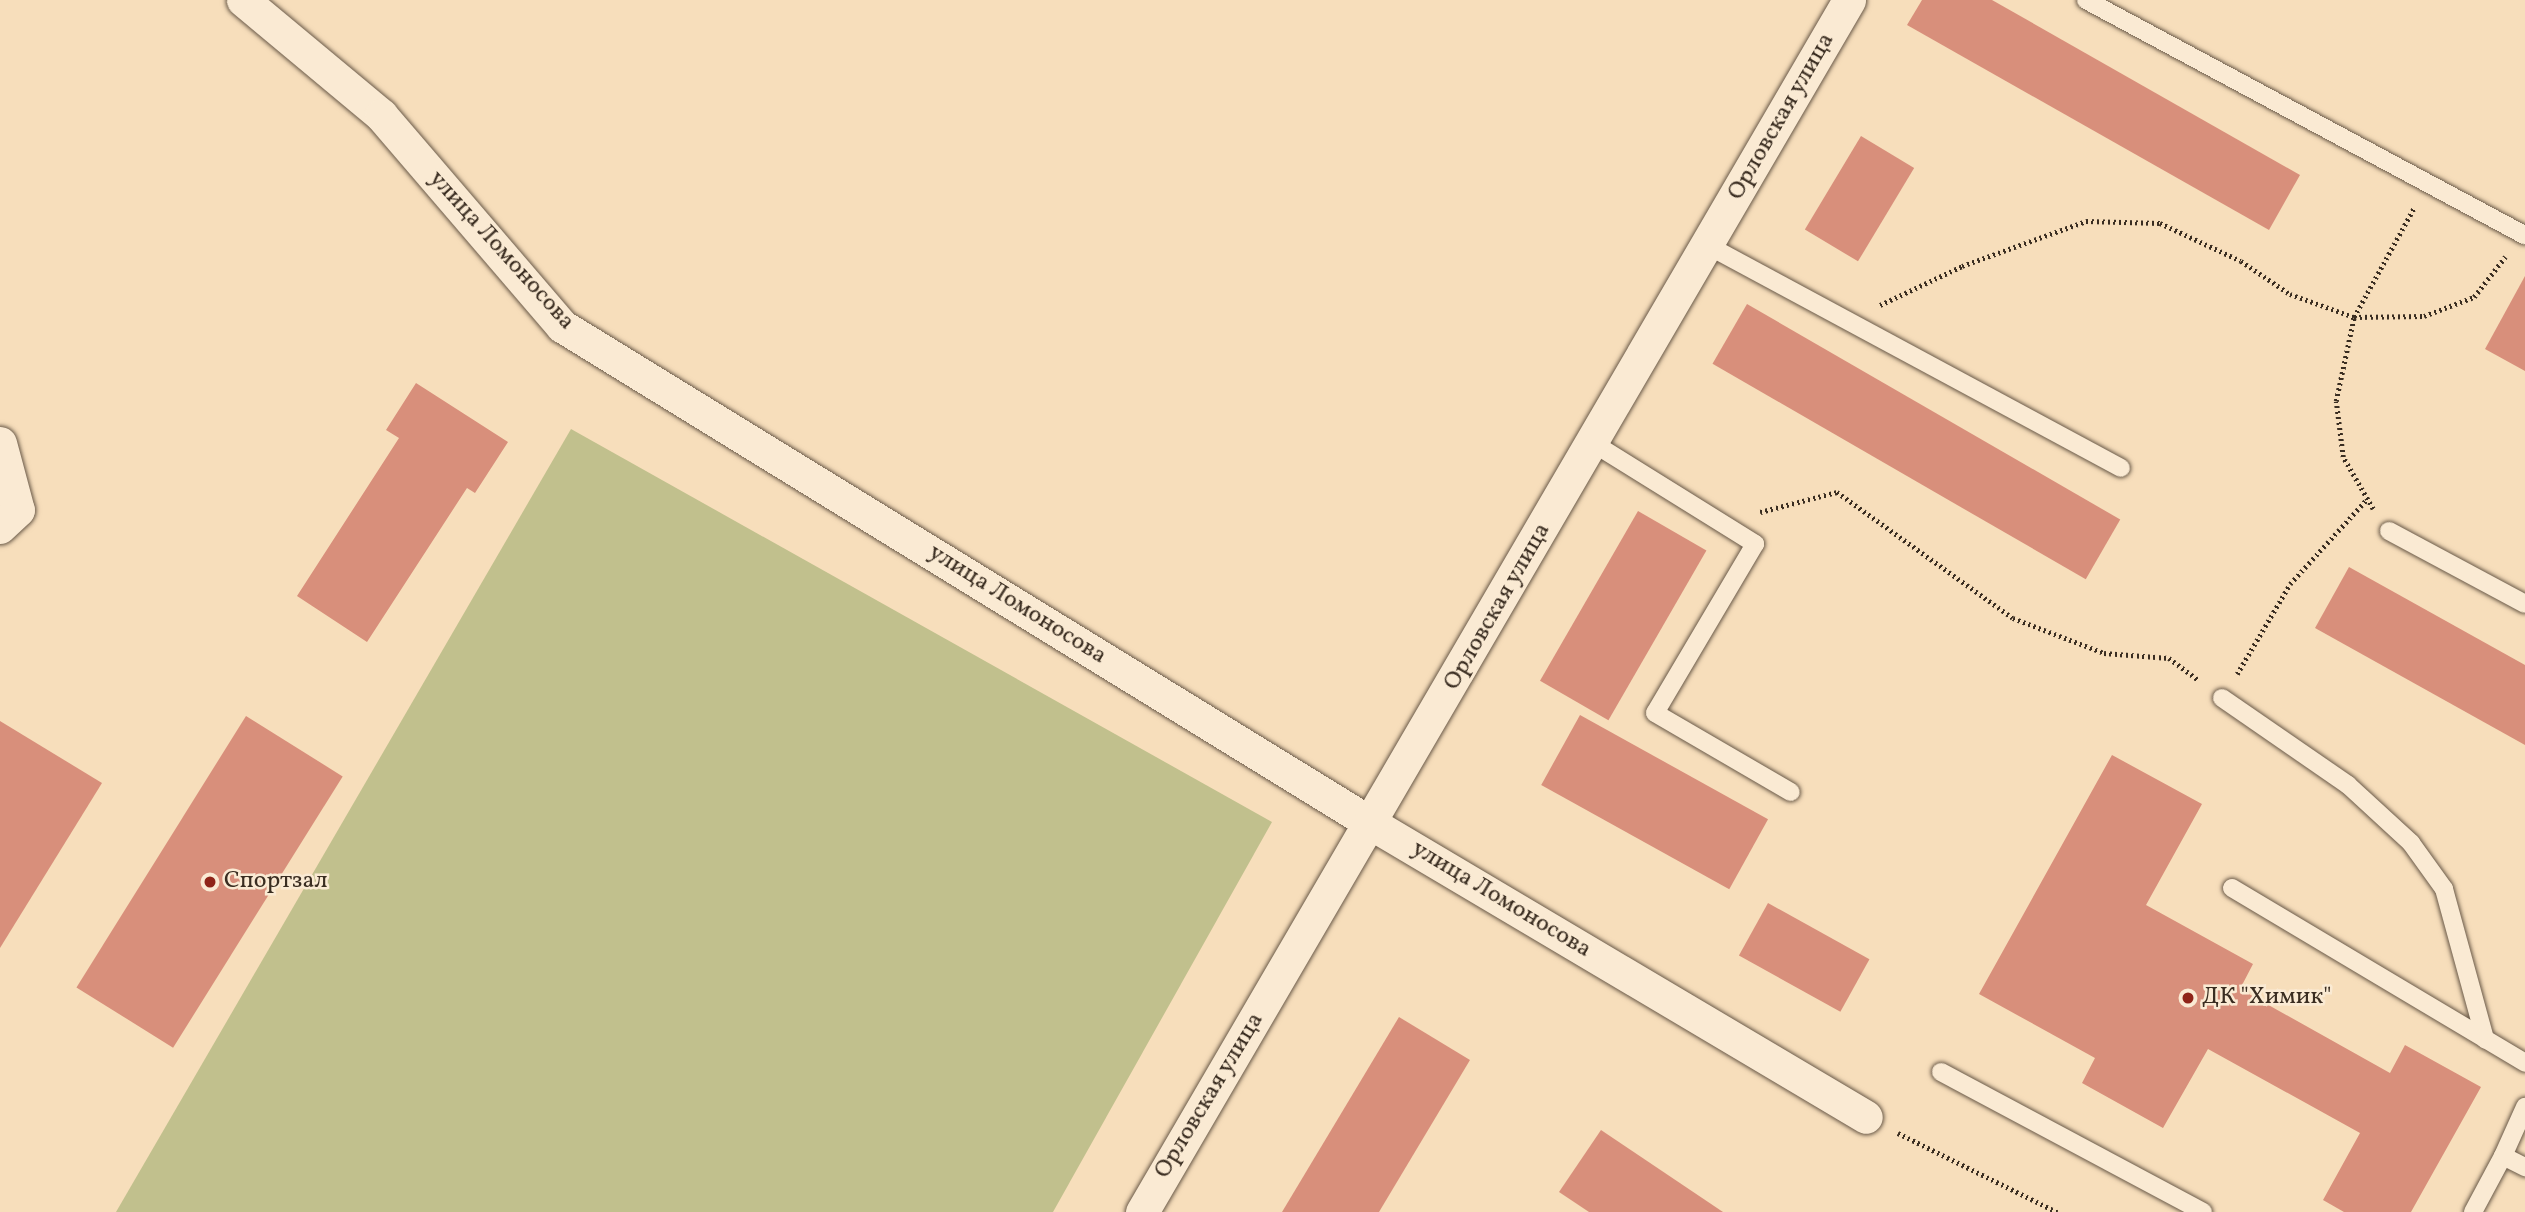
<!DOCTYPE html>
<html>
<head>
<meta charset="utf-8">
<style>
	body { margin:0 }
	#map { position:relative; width:2525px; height:1212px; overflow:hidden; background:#f7debb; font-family:Vollkorn,serif }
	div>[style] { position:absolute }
	.green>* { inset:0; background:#c1c08d }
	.building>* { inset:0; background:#d88f7b; transform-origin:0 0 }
	.path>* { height:4.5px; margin-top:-2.25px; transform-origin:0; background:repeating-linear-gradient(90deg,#3a2d21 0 2px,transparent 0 5.5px) }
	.roads { filter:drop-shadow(0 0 2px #695948) drop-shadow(0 0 2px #695948) }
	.lane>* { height:18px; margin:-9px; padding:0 9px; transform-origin:9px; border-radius:9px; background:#faead3 }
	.street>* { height:33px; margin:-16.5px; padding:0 16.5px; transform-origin:16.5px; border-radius:16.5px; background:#faead3 }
	.dots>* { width:19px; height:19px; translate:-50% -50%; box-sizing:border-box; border:4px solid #faead3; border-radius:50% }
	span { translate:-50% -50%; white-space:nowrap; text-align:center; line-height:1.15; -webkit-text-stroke:5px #faead3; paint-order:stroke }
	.street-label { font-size:24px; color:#3a2d21 }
	.poi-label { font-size:24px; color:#3a2d21 }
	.left { translate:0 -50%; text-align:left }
</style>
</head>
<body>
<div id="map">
	<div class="green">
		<div style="clip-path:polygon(571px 429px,1272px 822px,1053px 1212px,116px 1212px)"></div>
	</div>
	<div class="building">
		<div style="clip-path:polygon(1922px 0,1992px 0,2300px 175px,2269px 230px,1907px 25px)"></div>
		<div style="left:1861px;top:136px;width:62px;height:109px;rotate:31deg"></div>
		<div style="clip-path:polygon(2525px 276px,2525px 371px,2485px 349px)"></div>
		<div style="left:1747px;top:304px;width:431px;height:69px;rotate:30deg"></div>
		<div style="clip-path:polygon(416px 383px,508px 442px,475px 493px,467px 488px,367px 642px,297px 596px,399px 438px,386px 430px)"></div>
		<div style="left:1638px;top:511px;width:79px;height:196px;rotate:30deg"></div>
		<div style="clip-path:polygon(2349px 567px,2525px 665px,2525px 745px,2315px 628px)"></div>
		<div style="left:1580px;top:715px;width:215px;height:80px;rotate:29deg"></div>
		<div style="left:246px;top:716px;width:114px;height:320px;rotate:32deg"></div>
		<div style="clip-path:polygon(0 721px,102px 783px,0 948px)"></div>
		<div style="clip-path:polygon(2112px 755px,2202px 804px,2146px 905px,2253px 964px,2240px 989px,2390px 1073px,2405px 1045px,2481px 1087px,2411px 1212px,2344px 1212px,2323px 1200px,2360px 1133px,2208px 1049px,2163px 1128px,2082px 1083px,2095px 1058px,1979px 994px)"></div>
		<div style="left:1768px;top:903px;width:116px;height:60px;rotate:29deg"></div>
		<div style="clip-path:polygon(1399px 1017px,1470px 1060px,1379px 1212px,1282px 1212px)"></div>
		<div style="clip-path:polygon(1601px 1130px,1723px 1212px,1589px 1212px,1559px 1192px)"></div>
	</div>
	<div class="path">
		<div style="left:1880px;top:305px;width:91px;rotate:-25.4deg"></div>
		<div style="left:1962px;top:266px;width:132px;rotate:-19.9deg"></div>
		<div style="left:2086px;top:221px;width:74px;rotate:1.5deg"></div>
		<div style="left:2160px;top:223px;width:89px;rotate:25.1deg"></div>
		<div style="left:2241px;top:261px;width:59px;rotate:34deg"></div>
		<div style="left:2290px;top:294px;width:68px;rotate:19.8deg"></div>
		<div style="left:2354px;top:317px;width:70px;rotate:-0.8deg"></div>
		<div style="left:2424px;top:316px;width:53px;rotate:-20.8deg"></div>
		<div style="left:2474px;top:297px;width:51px;rotate:-52.2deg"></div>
		<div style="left:2373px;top:509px;width:60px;rotate:-120deg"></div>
		<div style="left:2343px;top:457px;width:56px;rotate:-97.1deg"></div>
		<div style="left:2336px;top:401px;width:86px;rotate:-77.9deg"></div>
		<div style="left:2354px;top:317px;width:124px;rotate:-61.2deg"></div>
		<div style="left:1760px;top:512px;width:80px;rotate:-14.6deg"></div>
		<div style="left:1837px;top:492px;width:216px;rotate:35.6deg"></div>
		<div style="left:2013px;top:618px;width:97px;rotate:21deg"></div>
		<div style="left:2104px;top:653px;width:65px;rotate:4.4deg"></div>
		<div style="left:2169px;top:658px;width:36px;rotate:37deg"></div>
		<div style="left:2237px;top:674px;width:104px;rotate:-59.5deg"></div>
		<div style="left:2290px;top:584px;width:115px;rotate:-47.8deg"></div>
		<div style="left:1898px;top:1133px;width:178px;rotate:26.4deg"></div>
	</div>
	<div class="roads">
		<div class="lane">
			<div style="left:2086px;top:0;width:498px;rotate:28.2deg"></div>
			<div style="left:1707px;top:245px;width:470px;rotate:28.3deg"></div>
			<div style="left:1593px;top:443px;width:191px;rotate:31.9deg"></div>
			<div style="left:1755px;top:544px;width:196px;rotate:120.6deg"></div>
			<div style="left:1655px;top:713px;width:157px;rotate:30.2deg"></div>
			<div style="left:2389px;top:531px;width:154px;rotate:28.2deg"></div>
			<div style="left:2222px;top:698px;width:153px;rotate:34.6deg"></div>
			<div style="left:2348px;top:785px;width:86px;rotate:42.6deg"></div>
			<div style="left:2411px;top:843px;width:57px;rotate:54.3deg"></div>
			<div style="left:2444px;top:889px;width:156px;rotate:74.7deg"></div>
			<div style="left:2232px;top:888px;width:341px;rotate:30.8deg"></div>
			<div style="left:1941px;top:1072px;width:297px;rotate:28.1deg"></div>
			<div style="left:2503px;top:1156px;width:54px;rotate:-65.8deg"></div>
			<div style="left:2473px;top:1212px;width:64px;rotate:-61.8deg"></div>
			<div style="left:2503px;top:1156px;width:25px;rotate:27deg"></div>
		</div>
		<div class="street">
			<div style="left:243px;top:0;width:180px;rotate:39.8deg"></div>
			<div style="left:381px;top:115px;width:278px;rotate:49.4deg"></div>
			<div style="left:562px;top:326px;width:951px;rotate:31.58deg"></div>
			<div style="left:1372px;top:824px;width:574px;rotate:30.67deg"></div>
			<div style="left:0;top:443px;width:69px;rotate:75deg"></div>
			<div style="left:18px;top:510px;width:25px;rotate:137deg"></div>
			<div style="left:1142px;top:1212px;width:1403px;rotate:-59.74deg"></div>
		</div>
	</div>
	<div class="dots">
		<div style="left:210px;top:882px;background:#8f2418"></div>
		<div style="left:2188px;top:998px;background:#8f2418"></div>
	</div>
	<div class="street-label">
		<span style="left:1782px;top:117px;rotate:-60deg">Орловская улица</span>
		<span style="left:501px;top:251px;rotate:48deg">улица Ломоносова</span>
		<span style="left:1017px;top:605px;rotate:32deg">улица Ломоносова</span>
		<span style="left:1498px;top:607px;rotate:-60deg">Орловская улица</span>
		<span style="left:1501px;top:900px;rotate:31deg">улица Ломоносова</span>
		<span style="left:1210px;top:1096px;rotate:-59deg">Орловская улица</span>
	</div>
	<div class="poi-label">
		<span class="left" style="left:224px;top:882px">Спортзал</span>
		<span class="left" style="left:2202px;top:998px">ДК "Химик"</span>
	</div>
</div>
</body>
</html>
